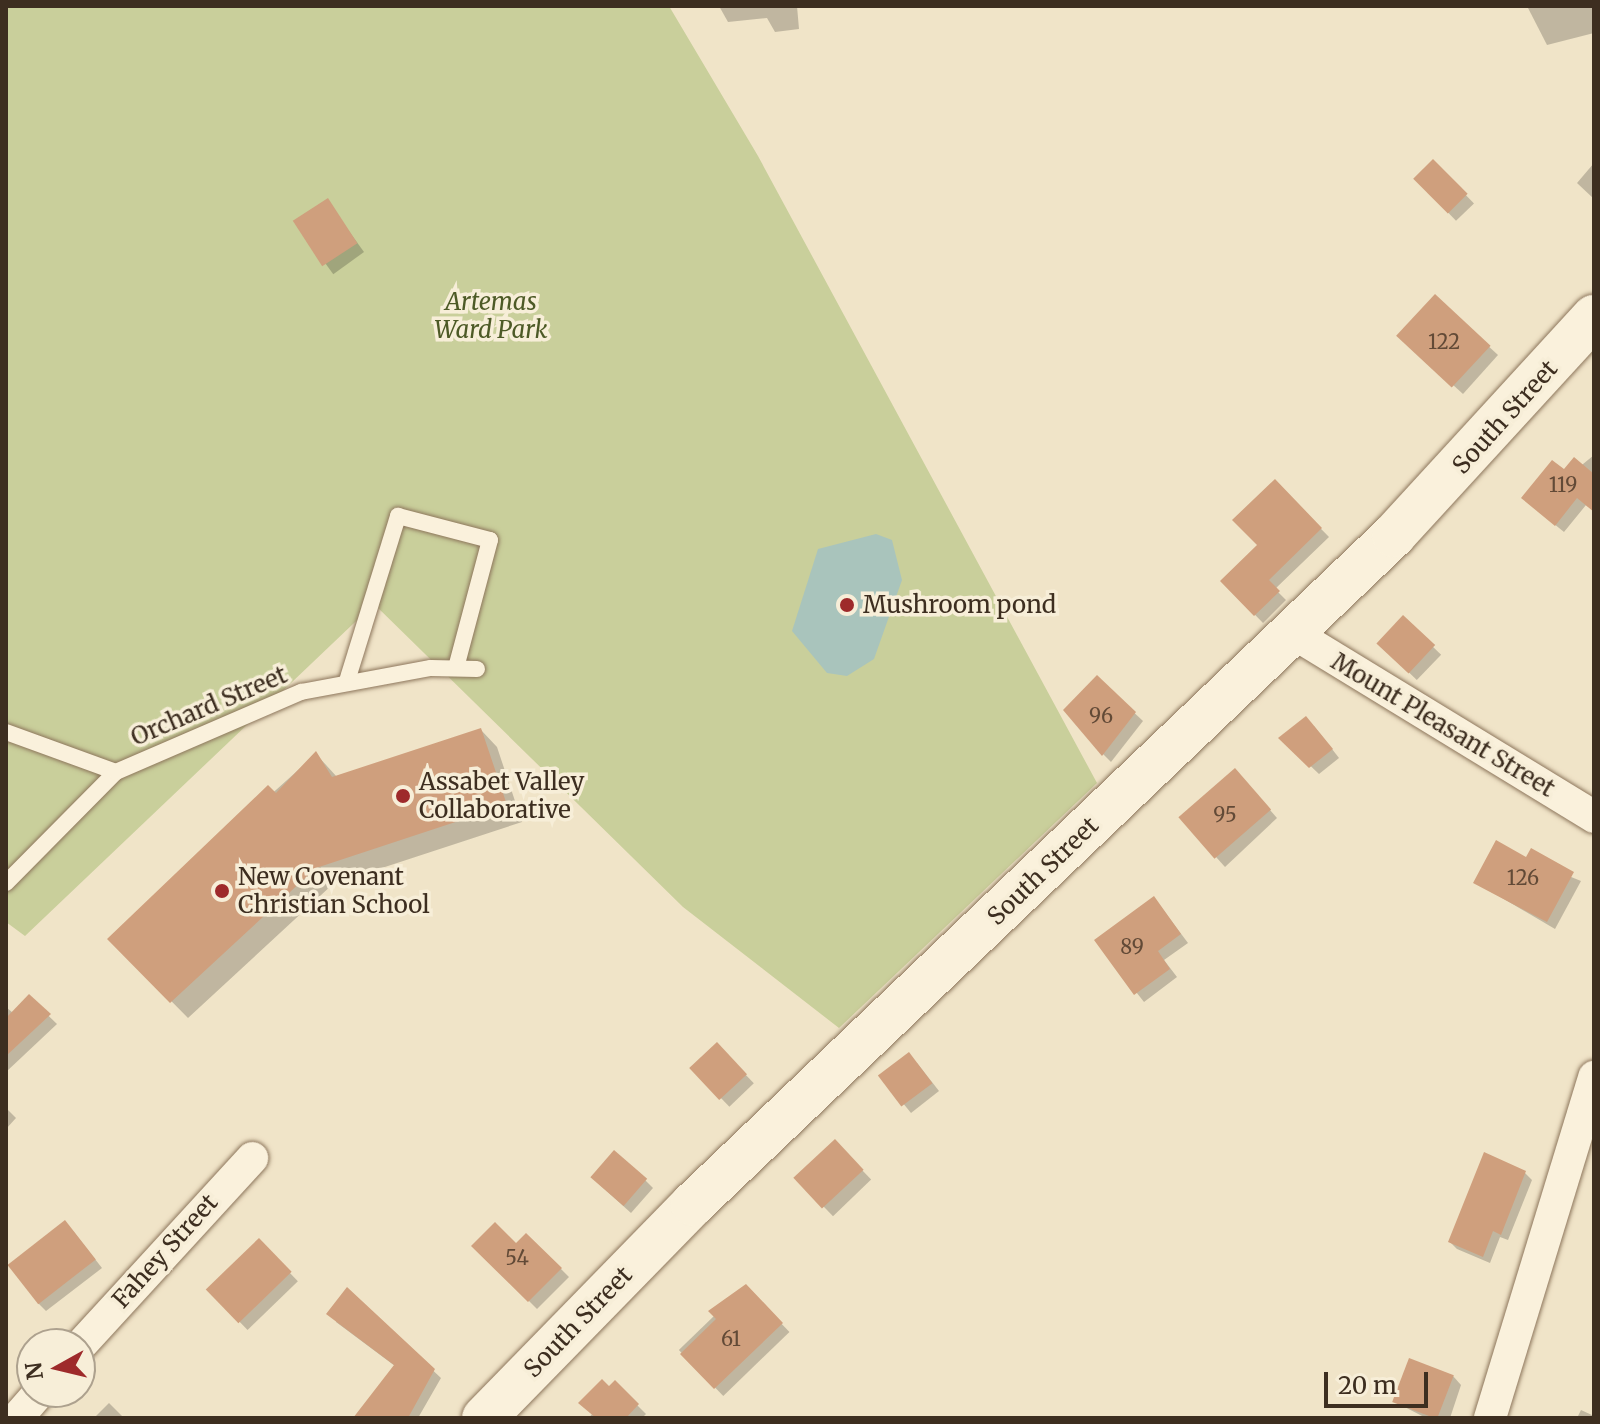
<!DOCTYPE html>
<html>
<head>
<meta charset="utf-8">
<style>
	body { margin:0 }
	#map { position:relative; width:1600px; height:1424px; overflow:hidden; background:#f0e4c8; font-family:Merriweather,serif }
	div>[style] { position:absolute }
	.green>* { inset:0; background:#c9cf9b }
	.water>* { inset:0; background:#a9c4bc }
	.shadow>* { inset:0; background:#0003; transform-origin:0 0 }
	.building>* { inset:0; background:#cf9f7d; transform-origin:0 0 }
	.roads { filter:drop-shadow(0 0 2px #8d765c) drop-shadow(0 0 2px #8d765c) }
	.service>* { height:16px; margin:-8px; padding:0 8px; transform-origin:8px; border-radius:8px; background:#faf1dc }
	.minor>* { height:32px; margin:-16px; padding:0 16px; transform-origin:16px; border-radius:16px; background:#faf1dc }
	.secondary>* { height:44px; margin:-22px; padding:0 22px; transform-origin:22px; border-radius:22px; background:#faf1dc }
	.dots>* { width:22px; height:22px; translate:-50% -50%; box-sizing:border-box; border:4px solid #f7eed8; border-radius:50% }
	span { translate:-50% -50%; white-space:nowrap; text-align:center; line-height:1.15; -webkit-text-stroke:7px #f7eed8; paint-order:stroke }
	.number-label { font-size:20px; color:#624a37 }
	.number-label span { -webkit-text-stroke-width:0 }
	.park-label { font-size:24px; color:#4d5a26; font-style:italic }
	.street-label { font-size:24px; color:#3d2e20 }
	.poi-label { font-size:24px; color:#3d2e20 }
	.left { translate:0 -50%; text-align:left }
	.frame { position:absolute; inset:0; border:8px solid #3d2e20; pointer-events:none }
	.north { position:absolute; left:16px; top:1328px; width:80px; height:80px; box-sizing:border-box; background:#f7eed8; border:2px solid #ada18e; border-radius:50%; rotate:262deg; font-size:22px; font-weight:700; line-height:32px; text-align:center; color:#3d2e20 }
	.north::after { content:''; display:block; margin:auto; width:28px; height:36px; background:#9e2a2b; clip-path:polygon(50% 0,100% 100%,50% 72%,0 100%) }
	.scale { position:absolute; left:1324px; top:1372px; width:104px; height:36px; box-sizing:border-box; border:4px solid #3d2e20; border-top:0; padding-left:10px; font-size:24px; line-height:28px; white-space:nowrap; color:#3d2e20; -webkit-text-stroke:6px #f7eed8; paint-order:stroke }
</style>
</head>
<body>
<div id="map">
	<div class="green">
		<div style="clip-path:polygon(6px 6px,669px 6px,758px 156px,1097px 783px,839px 1028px,683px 907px,374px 604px,25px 936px,6px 922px)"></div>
	</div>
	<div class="water">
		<div style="clip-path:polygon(876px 534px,892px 540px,902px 580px,874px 659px,847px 676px,827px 673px,792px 631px,818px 549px)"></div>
	</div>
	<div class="shadow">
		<div style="clip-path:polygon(719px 6px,797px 6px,799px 29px,775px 32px,767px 18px,728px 22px)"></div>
		<div style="clip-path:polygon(1527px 6px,1594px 6px,1594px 33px,1547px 45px)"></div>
		<div style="left:1433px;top:161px;width:59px;height:25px;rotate:46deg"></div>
		<div style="clip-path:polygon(1594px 163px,1594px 199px,1577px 183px)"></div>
		<div style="left:327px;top:201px;width:63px;height:38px;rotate:54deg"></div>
		<div style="clip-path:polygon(1435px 297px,1498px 355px,1463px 394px,1408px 344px)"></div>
		<div style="clip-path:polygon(1594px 455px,1594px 511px,1586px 505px,1564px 532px,1532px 506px)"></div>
		<div style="clip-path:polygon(1275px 482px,1329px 537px,1275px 589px,1286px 600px,1263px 623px,1222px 581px,1260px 545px)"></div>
		<div style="left:1403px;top:618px;width:53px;height:35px;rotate:44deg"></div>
		<div style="clip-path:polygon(1097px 678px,1143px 721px,1111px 762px,1103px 754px)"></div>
		<div style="clip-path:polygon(1314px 726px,1339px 758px,1319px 774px,1281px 738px)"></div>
		<div style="clip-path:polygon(481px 730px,497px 747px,522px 822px,333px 884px,188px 1018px,110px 939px,316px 754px,337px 777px)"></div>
		<div style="clip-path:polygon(1243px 779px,1277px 818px,1225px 867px,1182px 819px)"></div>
		<div style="clip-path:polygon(1527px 859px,1581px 881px,1555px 929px,1475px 882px)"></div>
		<div style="clip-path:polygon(1161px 907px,1188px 943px,1164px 960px,1177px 977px,1144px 1002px,1096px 941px)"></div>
		<div style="clip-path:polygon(29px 997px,57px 1024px,6px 1072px,6px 1007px,13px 1013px)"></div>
		<div style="left:717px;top:1045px;width:53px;height:34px;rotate:46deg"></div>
		<div style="clip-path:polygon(917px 1063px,939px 1091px,911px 1113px,881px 1076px)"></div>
		<div style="clip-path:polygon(6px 1108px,16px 1118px,6px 1129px)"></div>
		<div style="left:835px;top:1142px;width:52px;height:53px;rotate:46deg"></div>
		<div style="clip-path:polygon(1525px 1173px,1532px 1180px,1508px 1240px,1500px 1237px,1490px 1263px,1457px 1249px,1450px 1242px)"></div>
		<div style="clip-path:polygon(645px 1180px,653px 1188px,631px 1213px,600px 1185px)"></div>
		<div style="clip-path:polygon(73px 1231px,102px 1268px,46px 1311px,38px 1303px)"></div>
		<div style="clip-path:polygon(527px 1235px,569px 1277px,537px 1309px,474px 1246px,516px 1246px)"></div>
		<div style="left:259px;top:1241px;width:56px;height:70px;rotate:46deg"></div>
		<div style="left:745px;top:1286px;width:64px;height:92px;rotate:46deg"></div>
		<div style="clip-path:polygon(347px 1290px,441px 1378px,418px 1418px,355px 1418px,395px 1366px,336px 1322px)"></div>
		<div style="clip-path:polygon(1453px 1376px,1461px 1385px,1450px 1418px,1426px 1418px,1395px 1402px)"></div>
		<div style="clip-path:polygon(615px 1383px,646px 1414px,642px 1418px,589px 1418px)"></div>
		<div style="clip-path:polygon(109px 1403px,124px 1418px,94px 1418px)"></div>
		<div style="clip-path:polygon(1581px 1410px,1594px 1416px,1594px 1418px,1577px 1418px)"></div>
	</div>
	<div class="building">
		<div style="left:1433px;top:159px;width:49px;height:28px;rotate:45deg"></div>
		<div style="left:328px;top:198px;width:54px;height:42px;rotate:57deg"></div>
		<div style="left:1435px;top:294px;width:76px;height:57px;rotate:43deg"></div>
		<div style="clip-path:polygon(1574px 457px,1594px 474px,1594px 512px,1577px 498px,1555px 526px,1521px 498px,1552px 460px,1564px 469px)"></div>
		<div style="clip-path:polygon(1275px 479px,1322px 528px,1269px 580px,1280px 591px,1254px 616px,1220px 581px,1257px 545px,1232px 520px)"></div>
		<div style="left:1403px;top:615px;width:44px;height:39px;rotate:43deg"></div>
		<div style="clip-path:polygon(1097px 675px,1136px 712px,1102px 756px,1063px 710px)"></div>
		<div style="clip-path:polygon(1306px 716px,1333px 749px,1309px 768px,1278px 738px)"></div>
		<div style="clip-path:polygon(481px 728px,507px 805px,316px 868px,170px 1003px,107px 939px,268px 785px,276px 793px,316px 751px,332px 777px)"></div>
		<div style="left:1235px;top:768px;width:55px;height:75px;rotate:49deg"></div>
		<div style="clip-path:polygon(1496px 840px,1526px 857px,1531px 848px,1574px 872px,1547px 922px,1473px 883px)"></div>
		<div style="clip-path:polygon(1154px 896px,1181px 934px,1158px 951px,1170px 969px,1134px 995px,1094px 940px)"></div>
		<div style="clip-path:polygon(29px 994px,51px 1014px,6px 1056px,6px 1018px)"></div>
		<div style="left:717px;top:1042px;width:44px;height:38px;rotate:47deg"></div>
		<div style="left:909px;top:1052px;width:39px;height:39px;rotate:53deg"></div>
		<div style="left:835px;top:1139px;width:42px;height:57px;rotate:47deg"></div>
		<div style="left:614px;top:1150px;width:44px;height:36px;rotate:41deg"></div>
		<div style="clip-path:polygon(1484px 1152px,1526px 1171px,1501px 1235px,1493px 1231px,1483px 1257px,1448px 1242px)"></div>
		<div style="left:65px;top:1220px;width:50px;height:73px;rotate:52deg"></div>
		<div style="clip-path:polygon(495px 1222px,516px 1243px,526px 1233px,562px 1268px,528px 1302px,471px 1246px)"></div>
		<div style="left:259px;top:1238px;width:47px;height:74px;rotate:46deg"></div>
		<div style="clip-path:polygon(746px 1284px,783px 1323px,714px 1389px,680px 1354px,716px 1319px,708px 1311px)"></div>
		<div style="clip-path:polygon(347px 1287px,435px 1369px,408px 1418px,353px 1418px,394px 1365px,326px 1314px)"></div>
		<div style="left:1409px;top:1358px;width:48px;height:47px;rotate:21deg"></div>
		<div style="clip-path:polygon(602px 1379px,609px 1386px,615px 1380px,639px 1404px,626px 1418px,596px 1418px,578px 1403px)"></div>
	</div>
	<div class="roads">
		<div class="service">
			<div style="left:347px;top:681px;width:173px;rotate:-72.8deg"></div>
			<div style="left:398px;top:516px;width:95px;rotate:14.6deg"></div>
			<div style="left:490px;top:540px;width:132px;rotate:104.9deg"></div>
			<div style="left:6px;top:732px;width:117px;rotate:20deg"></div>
			<div style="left:6px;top:883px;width:156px;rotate:-45.3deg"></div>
			<div style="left:116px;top:772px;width:202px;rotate:-23.4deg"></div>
			<div style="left:301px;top:692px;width:132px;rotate:-10.5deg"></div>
			<div style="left:431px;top:668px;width:46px;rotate:1.2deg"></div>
		</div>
		<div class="minor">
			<div style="left:1293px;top:633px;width:353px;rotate:31.4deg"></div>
			<div style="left:80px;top:1346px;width:255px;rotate:-47.5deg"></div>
			<div style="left:17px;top:1418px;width:35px;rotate:-49deg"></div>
			<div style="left:1490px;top:1418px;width:357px;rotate:-73deg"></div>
		</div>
		<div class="secondary">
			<div style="left:484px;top:1418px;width:299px;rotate:-45.7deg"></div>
			<div style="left:693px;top:1204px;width:969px;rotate:-43.66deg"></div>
			<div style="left:1394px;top:535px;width:296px;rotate:-47.5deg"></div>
		</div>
	</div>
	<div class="dots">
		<div style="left:847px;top:605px;background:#9e2a2b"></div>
		<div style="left:403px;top:796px;background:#9e2a2b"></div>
		<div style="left:222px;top:891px;background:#9e2a2b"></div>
	</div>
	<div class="number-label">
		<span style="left:1444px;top:341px">122</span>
		<span style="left:1563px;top:484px">119</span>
		<span style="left:1101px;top:715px">96</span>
		<span style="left:1225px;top:814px">95</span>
		<span style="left:1523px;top:877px">126</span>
		<span style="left:1132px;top:946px">89</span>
		<span style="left:517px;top:1257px">54</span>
		<span style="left:731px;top:1338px">61</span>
	</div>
	<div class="park-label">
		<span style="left:491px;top:316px">Artemas<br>Ward Park</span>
	</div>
	<div class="street-label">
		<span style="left:1505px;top:417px;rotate:-48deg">South Street</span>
		<span style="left:209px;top:706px;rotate:-23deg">Orchard Street</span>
		<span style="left:1443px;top:725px;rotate:31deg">Mount Pleasant Street</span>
		<span style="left:1043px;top:871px;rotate:-44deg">South Street</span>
		<span style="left:165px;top:1251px;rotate:-48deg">Fahey Street</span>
		<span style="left:578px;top:1322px;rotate:-46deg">South Street</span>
	</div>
	<div class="poi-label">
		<span class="left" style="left:863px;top:605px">Mushroom pond</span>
		<span class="left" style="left:419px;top:796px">Assabet Valley<br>Collaborative</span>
		<span class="left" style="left:238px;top:891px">New Covenant<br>Christian School</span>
	</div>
	<div class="frame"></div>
	<div class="north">N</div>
	<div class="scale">20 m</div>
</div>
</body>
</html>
